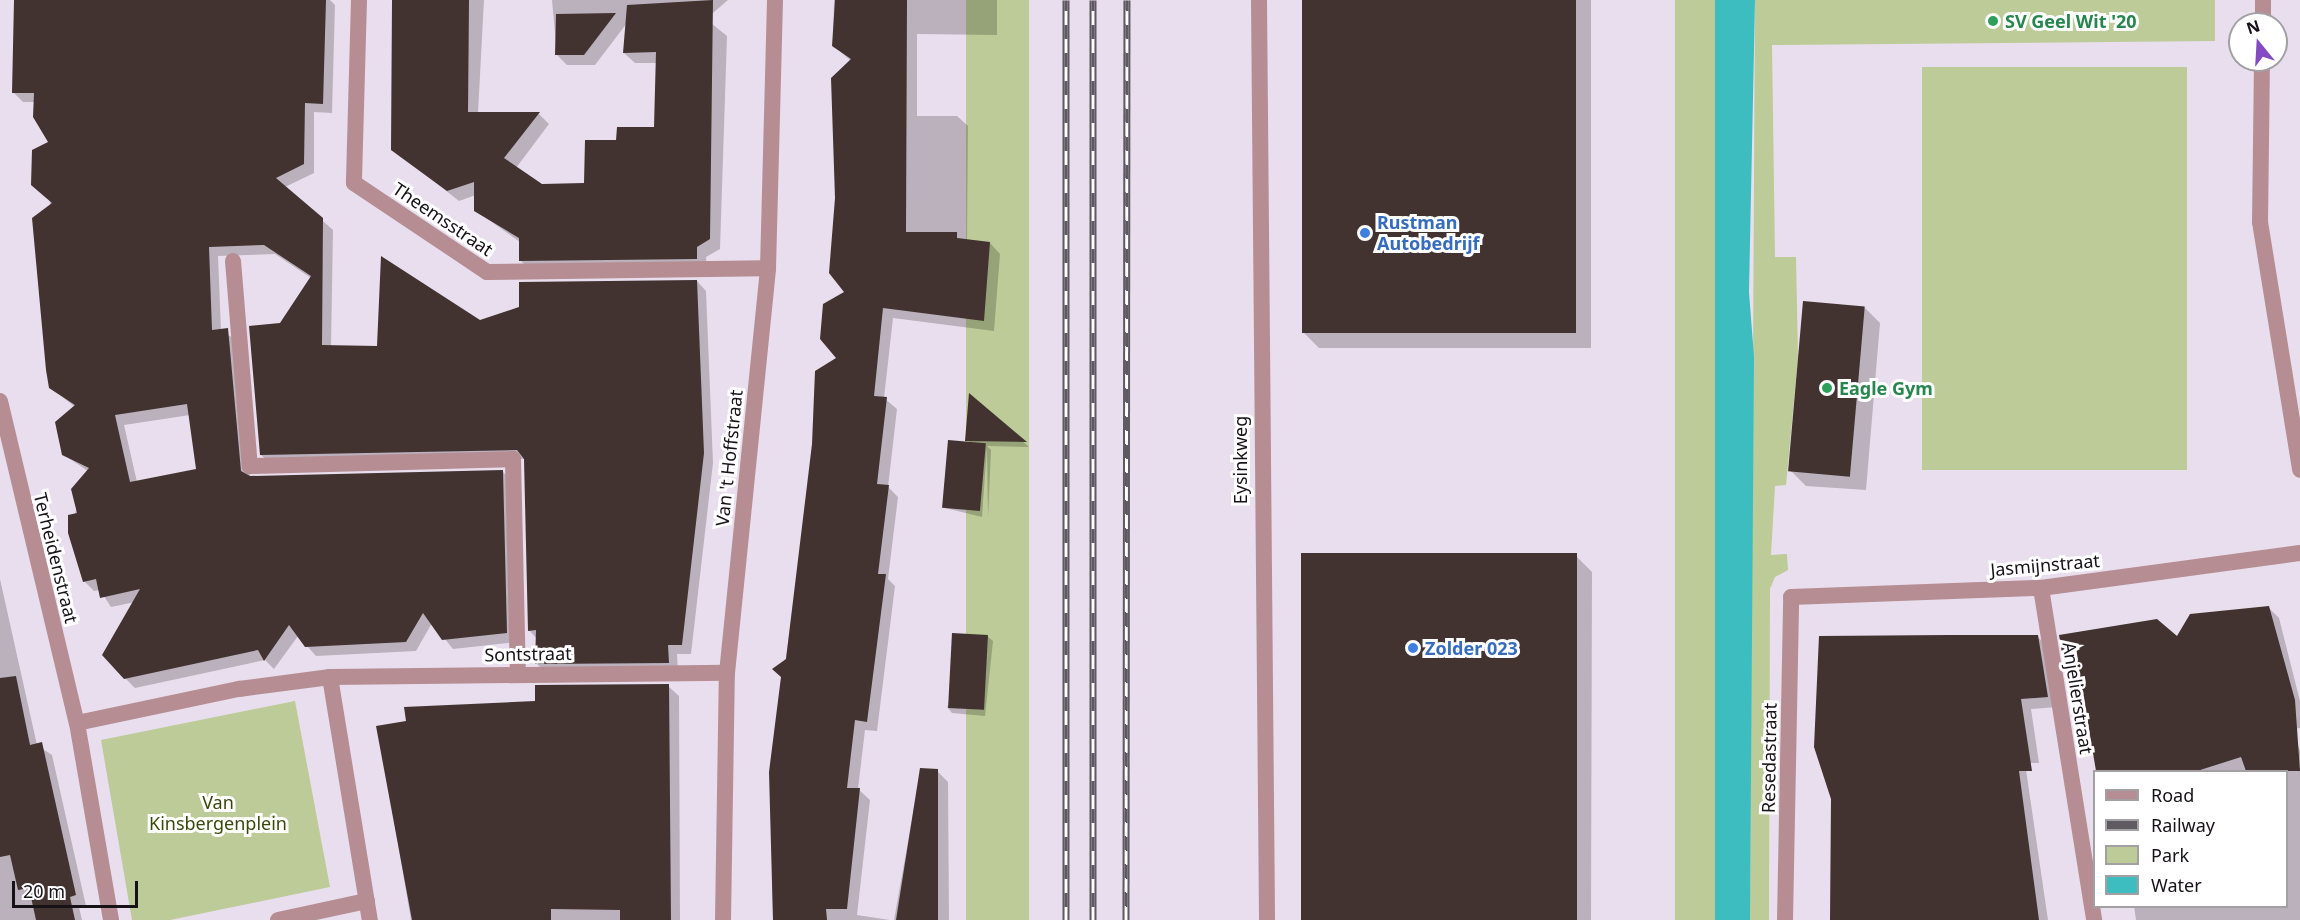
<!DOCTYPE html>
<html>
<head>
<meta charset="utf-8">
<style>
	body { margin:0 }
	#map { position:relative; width:2300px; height:920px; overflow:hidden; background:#e9deed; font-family:"Noto Sans",sans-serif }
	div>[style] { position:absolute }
	.green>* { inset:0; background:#bccb97; transform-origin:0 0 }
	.water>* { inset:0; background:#3ebdc0 }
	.shadow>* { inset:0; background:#0003 }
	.building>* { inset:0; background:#423230; transform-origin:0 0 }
	.service>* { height:16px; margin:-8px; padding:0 8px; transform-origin:8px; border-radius:8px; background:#b58d93 }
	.minor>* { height:16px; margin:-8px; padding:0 8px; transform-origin:8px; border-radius:8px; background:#b58d93 }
	.rail>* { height:7px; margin-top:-3.5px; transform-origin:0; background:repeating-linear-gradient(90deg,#fff 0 14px,#5f5962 0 28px); box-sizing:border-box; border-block:2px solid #5f5962 }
	.dots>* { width:16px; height:16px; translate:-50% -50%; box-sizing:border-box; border:3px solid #fff; border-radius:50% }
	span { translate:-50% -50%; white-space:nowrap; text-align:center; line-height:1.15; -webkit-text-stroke:6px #fff; paint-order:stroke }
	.leisure-label { font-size:18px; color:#27864d; font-weight:700 }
	.left { translate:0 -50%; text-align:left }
	.street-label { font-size:18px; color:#161218 }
	.shop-label { font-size:18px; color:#366cbe; font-weight:700 }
	.park-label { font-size:18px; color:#3a470a }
	.legend { position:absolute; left:2093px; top:770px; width:195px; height:138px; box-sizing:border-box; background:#fff; border:2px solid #a2a0a3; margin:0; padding:8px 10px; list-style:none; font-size:18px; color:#161218 }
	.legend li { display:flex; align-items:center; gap:12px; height:30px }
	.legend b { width:30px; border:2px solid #a2a0a3 }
	.north { position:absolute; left:2228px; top:12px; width:60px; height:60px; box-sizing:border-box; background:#fff; border:2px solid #a2a0a3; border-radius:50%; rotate:342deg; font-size:16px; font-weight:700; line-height:24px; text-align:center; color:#161218 }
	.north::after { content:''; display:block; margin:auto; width:21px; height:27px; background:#834ac1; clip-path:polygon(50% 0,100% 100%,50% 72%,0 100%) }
	.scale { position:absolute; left:12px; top:881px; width:126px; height:27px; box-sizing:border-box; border:3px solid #161218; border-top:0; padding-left:8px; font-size:18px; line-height:21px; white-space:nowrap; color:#161218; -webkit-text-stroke:4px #fff; paint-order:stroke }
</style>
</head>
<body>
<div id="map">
	<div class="green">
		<div style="left:966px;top:0;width:63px;height:920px"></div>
		<div style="left:1675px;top:0;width:40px;height:920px"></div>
		<div style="clip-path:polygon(1755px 0,2215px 0,2215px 41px,1772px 45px,1775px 257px,1796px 257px,1798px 358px,1786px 485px,1775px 486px,1771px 555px,1787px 554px,1788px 570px,1775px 577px,1770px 589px,1769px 920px,1750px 920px,1750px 906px)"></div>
		<div style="left:1922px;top:67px;width:265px;height:403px"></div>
		<div style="clip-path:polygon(295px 701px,330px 887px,170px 920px,132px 920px,101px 740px)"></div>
	</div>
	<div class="water">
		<div style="clip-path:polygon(1715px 0,1755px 0,1749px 292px,1754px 357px,1750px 920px,1715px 920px)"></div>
	</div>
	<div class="shadow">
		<div style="clip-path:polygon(evenodd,15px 0,330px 0,335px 5px,332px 113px,314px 112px,314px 173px,285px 187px,333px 230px,331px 347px,379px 348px,480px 321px,697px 281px,706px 291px,713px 463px,691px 654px,677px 654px,678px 672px,547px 674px,537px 664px,537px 639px,529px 630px,525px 459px,271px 464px,261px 455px,281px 324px,311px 278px,275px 254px,218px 256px,221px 331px,237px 340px,250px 478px,502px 471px,512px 481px,516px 642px,453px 649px,432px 623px,416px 651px,316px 656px,298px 636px,274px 669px,265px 660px,135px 688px,125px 678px,135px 602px,111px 607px,100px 590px,94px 591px,84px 581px,69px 533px,88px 471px,64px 455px,75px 407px,50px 387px,50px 142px,35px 102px,23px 102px,13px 92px,15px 0,190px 415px,197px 470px,137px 482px,124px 425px,190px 415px)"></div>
		<div style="clip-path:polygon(394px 0,484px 0,478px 113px,539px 114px,549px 124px,516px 168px,542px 185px,586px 184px,617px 142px,655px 129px,657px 63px,635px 63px,624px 53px,627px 23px,595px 65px,567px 65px,557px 55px,552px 0,728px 0,706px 19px,727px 36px,720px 249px,706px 257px,707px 269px,531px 271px,520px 260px,520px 242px,475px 210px,476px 195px,459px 201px,393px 149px)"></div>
		<div style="clip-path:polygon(834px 0,997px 0,997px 35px,917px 34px,917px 116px,957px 116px,968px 126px,967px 241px,990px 243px,1000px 254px,994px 331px,893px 318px,884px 398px,897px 409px,888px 487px,898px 497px,888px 579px,895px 586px,877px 731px,865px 730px,858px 789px,870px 800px,857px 915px,890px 920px,773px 920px,771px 772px,814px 444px,838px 359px,846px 292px,851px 61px,833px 45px)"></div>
		<div style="clip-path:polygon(1303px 0,1591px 0,1591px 348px,1319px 348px,1303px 332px)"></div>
		<div style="clip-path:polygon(1865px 308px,1880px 323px,1866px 490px,1806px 486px,1790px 470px)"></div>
		<div style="clip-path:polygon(970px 396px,1029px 447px,987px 446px,991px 450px,988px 518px,987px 447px,982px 517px,945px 508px,969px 443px)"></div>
		<div style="clip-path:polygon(1576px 556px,1592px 572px,1591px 920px,1302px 920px)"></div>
		<div style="clip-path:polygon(0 579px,37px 745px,52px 755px,86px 906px,79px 907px,82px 920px,0 920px)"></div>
		<div style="clip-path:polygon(2268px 607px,2279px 618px,2300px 701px,2300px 728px,2292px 729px,2300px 751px,2300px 920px,2136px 920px,2134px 906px,2286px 906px,2286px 772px,2111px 772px,2086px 704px,2070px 694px,2178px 638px)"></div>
		<div style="clip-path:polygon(987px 636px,993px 641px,985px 716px,952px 713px,947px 707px)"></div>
		<div style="clip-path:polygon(2037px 636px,2048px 647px,2057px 707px,2031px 709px,2039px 763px,2025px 763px,2048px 920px,1832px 920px)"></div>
		<div style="clip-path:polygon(668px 686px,679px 696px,680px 920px,411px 920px,378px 727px)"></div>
		<div style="clip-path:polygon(921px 769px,937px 771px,948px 782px,949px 920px,894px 920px)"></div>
	</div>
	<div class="building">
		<div style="clip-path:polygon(evenodd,14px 0,326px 0,323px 104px,305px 103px,304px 164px,276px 178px,323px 218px,322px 345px,377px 346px,381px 256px,480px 320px,519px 307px,519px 282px,697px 280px,704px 453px,682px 645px,668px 645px,669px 663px,535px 664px,536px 630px,528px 631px,524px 459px,517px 450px,260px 455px,249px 326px,280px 323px,311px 276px,264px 245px,209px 247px,212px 330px,228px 328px,241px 471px,250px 476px,503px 470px,507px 633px,442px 640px,423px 613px,406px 642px,305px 647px,289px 625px,264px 661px,258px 650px,124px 679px,102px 655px,140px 589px,100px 598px,96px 579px,83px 582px,68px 533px,68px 515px,77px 513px,71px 489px,89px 468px,62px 455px,55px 422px,75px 405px,49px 388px,46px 370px,32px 218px,52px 203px,31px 185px,32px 150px,48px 142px,33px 117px,34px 93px,12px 93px,14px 0,187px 404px,196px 469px,130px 482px,115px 415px,187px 404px)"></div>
		<div style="clip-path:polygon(392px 0,469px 0,468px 112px,540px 112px,504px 158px,542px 184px,584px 183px,585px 140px,616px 140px,617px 127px,654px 127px,656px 52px,623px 53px,627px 5px,713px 0,710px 239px,697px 247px,697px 259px,519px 261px,519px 238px,474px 211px,474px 182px,447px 191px,391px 150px)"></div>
		<div style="clip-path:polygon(835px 0,907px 0,906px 232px,957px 232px,957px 238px,990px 242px,984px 321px,883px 308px,874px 396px,887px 397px,877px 484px,889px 485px,878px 574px,886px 574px,867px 722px,855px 720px,847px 788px,860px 788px,847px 909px,826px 909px,827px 920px,773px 920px,769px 772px,781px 677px,772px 669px,786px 659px,812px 444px,815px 371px,836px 358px,820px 339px,823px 304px,844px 292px,829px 273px,835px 198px,831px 78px,851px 59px,832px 46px)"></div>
		<div style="left:1302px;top:0;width:274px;height:333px"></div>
		<div style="clip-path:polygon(616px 13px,584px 55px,555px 55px,556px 14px)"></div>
		<div style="left:1803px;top:301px;width:62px;height:171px;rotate:5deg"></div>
		<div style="clip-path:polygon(969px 393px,1027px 442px,965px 441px)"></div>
		<div style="left:948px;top:440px;width:38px;height:68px;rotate:5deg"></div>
		<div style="left:1301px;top:553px;width:276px;height:367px"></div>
		<div style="clip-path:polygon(2269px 606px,2295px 700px,2300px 771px,2246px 771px,2241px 757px,2197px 771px,2096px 771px,2083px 693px,2069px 695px,2059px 635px,2157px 619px,2177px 636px,2190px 614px)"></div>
		<div style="left:952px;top:633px;width:36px;height:75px;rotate:3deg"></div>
		<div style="clip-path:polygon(1949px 635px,2038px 635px,2048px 697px,2021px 699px,2032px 771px,2019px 771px,2039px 920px,1830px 920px,1831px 799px,1814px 747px,1819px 636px)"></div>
		<div style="clip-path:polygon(16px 676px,30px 745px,42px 742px,76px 895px,70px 897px,75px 920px,36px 920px,29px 888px,18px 890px,10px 855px,0 857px,0 678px)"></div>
		<div style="clip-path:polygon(669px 684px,671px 920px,620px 920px,620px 910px,551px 909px,551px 920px,412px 920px,376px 726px,406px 721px,404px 707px,535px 701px,535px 685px)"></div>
		<div style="clip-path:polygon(920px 768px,938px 769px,938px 920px,896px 920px)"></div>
	</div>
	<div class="service">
		<div style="left:233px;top:261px;width:206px;rotate:85.3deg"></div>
		<div style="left:250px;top:466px;width:263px;rotate:-1.5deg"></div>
		<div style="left:513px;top:459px;width:215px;rotate:88.7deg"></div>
	</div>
	<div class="minor">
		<div style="left:359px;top:0;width:183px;rotate:91.6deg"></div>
		<div style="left:354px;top:183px;width:160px;rotate:33.8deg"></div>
		<div style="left:487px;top:272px;width:281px;rotate:-0.8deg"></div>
		<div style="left:1259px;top:0;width:920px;rotate:89.5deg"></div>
		<div style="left:2263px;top:24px;width:24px;rotate:-90deg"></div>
		<div style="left:2262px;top:60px;width:162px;rotate:90.7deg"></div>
		<div style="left:2260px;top:222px;width:251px;rotate:80.8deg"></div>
		<div style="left:0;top:401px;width:331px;rotate:76.6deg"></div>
		<div style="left:77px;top:723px;width:200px;rotate:80.2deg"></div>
		<div style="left:2041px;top:588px;width:336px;rotate:80.9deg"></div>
		<div style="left:330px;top:677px;width:246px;rotate:80.7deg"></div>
		<div style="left:77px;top:723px;width:166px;rotate:-11.9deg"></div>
		<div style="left:239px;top:689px;width:92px;rotate:-7.5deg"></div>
		<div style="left:330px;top:677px;width:397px;rotate:-0.6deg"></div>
		<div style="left:278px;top:920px;width:91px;rotate:-12.1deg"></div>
		<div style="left:723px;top:920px;width:247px;rotate:-89.1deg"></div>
		<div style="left:727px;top:673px;width:407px;rotate:-84.2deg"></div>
		<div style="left:768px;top:268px;width:268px;rotate:-88.5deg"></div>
		<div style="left:1785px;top:920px;width:323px;rotate:-88.9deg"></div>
		<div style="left:1791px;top:597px;width:250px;rotate:-2.1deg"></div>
		<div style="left:2041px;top:588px;width:261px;rotate:-7.7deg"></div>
	</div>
	<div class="rail">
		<div style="left:1066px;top:920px;width:920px;rotate:-90deg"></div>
		<div style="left:1093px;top:920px;width:920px;rotate:-90deg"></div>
		<div style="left:1126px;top:920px;width:920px;rotate:-89.94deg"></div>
	</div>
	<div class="dots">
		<div style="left:1993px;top:21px;background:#2e9e5b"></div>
		<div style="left:1365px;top:233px;background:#3f7fe0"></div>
		<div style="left:1827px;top:388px;background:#2e9e5b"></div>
		<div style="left:1413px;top:648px;background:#3f7fe0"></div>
	</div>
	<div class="leisure-label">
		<span class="left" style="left:2005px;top:21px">SV Geel Wit '20</span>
		<span class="left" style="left:1839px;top:388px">Eagle Gym</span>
	</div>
	<div class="street-label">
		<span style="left:443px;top:219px;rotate:34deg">Theemsstraat</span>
		<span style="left:729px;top:458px;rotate:-84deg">Van 't Hoffstraat</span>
		<span style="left:1240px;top:460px;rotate:-90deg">Eysinkweg</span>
		<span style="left:56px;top:558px;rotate:76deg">Terheidenstraat</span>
		<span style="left:2045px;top:565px;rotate:-5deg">Jasmijnstraat</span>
		<span style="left:528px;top:654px;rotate:-1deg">Sontstraat</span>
		<span style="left:2078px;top:698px;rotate:81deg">Anjelierstraat</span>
		<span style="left:1769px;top:758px;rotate:-89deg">Resedastraat</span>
	</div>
	<div class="shop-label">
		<span class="left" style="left:1377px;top:233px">Rustman<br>Autobedrijf</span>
		<span class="left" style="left:1425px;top:648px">Zolder 023</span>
	</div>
	<div class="park-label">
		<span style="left:218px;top:813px">Van<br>Kinsbergenplein</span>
	</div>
	<ul class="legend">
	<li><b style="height:8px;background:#b58d93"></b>Road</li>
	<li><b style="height:8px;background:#5f5962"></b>Railway</li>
	<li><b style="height:16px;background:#bccb97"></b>Park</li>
	<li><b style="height:16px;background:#3ebdc0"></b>Water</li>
	</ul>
	<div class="north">N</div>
	<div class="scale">20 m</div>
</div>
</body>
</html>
